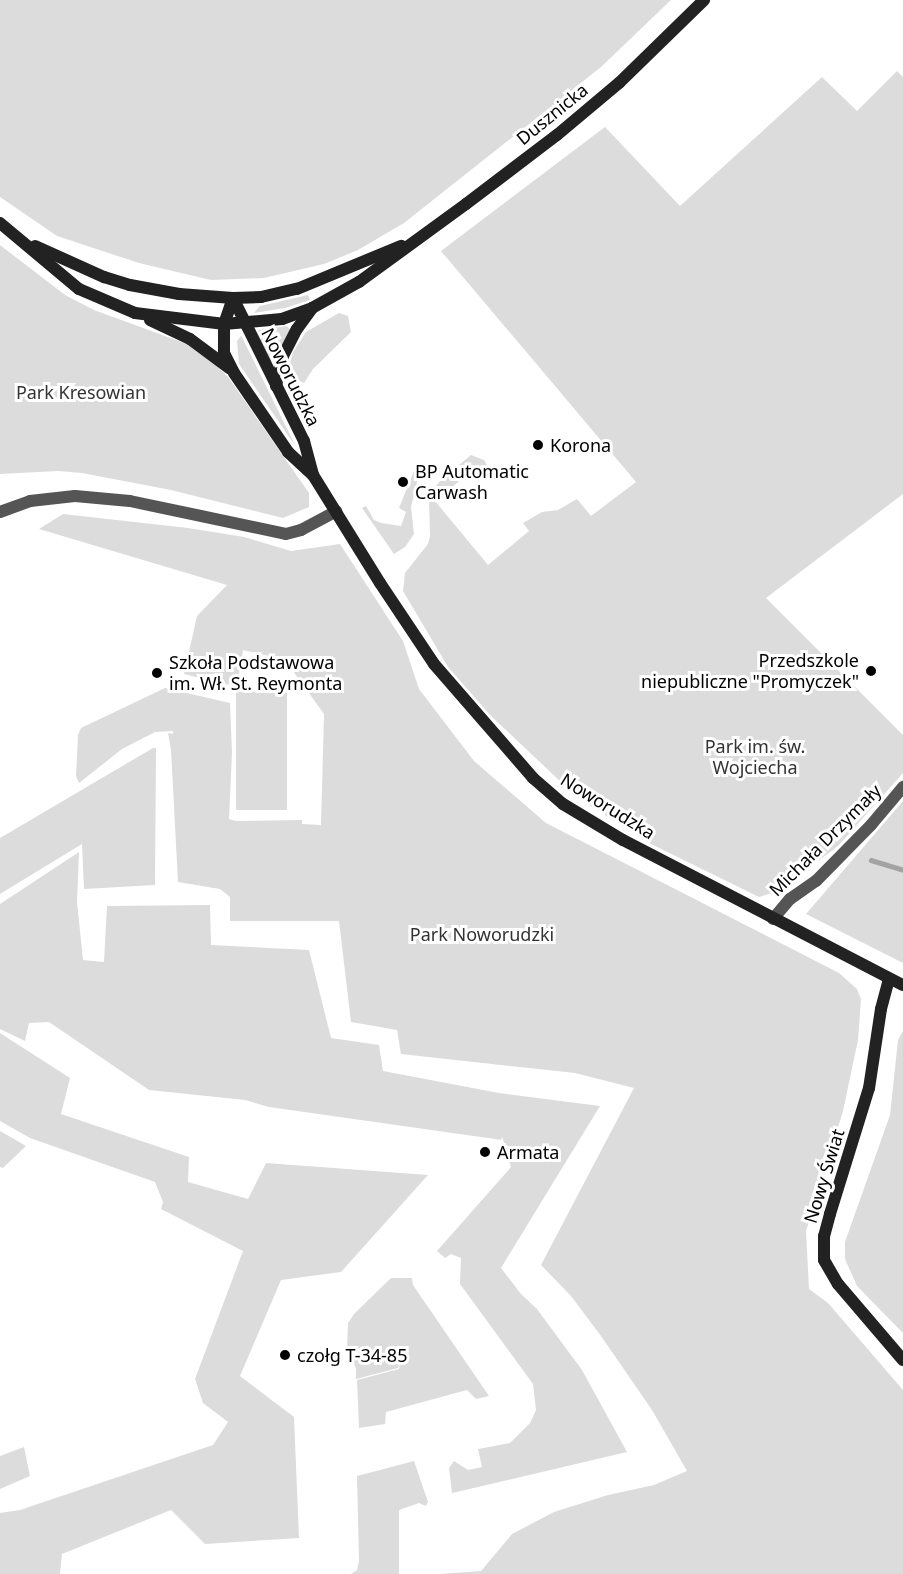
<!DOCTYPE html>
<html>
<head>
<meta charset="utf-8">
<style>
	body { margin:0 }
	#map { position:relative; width:903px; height:1574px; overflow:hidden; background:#fff; font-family:"Noto Sans",sans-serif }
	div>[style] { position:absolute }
	.green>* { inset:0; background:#dcdcdc; transform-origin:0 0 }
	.stream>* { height:4.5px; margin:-2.25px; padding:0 2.25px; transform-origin:2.25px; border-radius:2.25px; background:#a3a3a3 }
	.street>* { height:12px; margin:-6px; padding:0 6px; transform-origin:6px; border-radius:6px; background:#555 }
	.secondary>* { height:12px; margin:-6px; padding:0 6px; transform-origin:6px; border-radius:6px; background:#222 }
	.dots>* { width:16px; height:16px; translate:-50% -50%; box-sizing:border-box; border:3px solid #fff; border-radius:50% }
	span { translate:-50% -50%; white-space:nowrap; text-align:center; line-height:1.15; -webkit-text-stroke:6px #fff; paint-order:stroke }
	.street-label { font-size:18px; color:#000 }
	.park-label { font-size:18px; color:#333 }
	.poi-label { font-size:18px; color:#000 }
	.left { translate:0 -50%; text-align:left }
	.right { translate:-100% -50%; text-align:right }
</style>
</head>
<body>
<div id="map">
	<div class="green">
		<div style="clip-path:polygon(0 0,671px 0,601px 67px,404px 223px,358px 250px,324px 264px,264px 278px,211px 280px,139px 263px,57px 236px,0 197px)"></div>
		<div style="clip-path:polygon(897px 71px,903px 77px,903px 494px,766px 598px,903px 735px,903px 773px,838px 846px,778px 891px,759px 897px,649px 843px,578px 798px,490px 715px,448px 667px,403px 591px,405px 573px,428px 544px,430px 536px,429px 500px,431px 492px,441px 480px,471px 455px,484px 460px,487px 465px,483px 479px,474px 469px,435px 501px,488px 565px,529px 531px,523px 523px,542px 512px,558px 510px,577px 499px,591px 516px,636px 482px,441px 251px,605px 127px,680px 206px,822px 77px,857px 111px)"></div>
		<div style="clip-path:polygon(0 245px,65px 295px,94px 310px,187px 344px,214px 363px,228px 377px,309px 493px,309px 507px,283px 518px,171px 490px,82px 473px,58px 471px,0 474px)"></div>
		<div style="clip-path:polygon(308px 295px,310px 300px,285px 308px,254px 313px,260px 306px)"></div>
		<div style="clip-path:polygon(339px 313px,348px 316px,351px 332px,313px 369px,304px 383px,287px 375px,293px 352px,306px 332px)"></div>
		<div style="clip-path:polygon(287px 326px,290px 330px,275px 360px,270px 361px,257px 333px,259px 330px)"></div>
		<div style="clip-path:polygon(241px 336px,242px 337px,296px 447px,239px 364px,237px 341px)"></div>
		<div style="clip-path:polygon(416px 466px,420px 470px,411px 507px,414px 534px,405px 547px,394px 554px,362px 508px,366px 506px,374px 520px,381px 523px,401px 526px,406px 512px,399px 508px)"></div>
		<div style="clip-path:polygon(63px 514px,188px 528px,244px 537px,291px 551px,340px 544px,403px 641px,419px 689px,474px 761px,546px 823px,839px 973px,857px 989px,861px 999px,858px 1040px,843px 1111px,806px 1231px,809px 1289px,828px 1303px,903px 1390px,903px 1574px,438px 1574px,481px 1571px,512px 1534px,554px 1512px,608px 1495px,654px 1485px,687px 1471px,652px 1410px,601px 1336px,571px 1296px,541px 1265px,634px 1088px,575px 1073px,401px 1054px,397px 1030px,351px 1022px,339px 921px,230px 921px,230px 897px,220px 889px,178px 882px,171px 750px,168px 733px,173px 734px,173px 731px,155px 732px,122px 749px,79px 783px,76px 776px,78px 735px,81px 728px,165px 688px,230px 703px,232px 753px,229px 819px,236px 821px,302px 820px,302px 824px,321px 825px,324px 714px,285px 660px,243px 650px,237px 687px,184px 674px,197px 616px,227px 585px,39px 529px)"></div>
		<div style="left:236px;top:692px;width:51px;height:118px"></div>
		<div style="clip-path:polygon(153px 748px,156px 748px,155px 885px,84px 889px,82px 844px,0 894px,0 838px)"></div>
		<div style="clip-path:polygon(903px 801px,903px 963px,806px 914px)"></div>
		<div style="clip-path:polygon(79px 852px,77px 902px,83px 960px,104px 962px,107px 906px,210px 905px,211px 945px,309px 950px,331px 1038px,379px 1045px,383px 1071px,499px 1093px,600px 1106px,501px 1268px,521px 1294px,537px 1309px,582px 1370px,627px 1452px,452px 1493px,449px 1468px,454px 1461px,468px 1470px,482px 1467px,478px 1449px,510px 1443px,530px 1423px,536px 1410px,533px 1384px,460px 1284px,461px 1258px,451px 1254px,445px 1258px,437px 1251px,511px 1167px,502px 1140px,269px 1107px,245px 1100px,149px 1090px,49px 1022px,29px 1023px,25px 1041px,0 1029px,0 904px)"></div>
		<div style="clip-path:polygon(903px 1031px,903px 1333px,857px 1286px,845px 1259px,845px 1242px,890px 1115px,898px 1040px)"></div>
		<div style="clip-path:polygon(0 1033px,70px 1078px,61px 1114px,189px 1157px,188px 1182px,248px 1199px,266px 1163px,428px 1175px,341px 1272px,281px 1280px,240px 1376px,294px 1417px,299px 1538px,205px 1544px,171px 1510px,62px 1554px,60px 1574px,0 1574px,0 1513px,20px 1510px,213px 1445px,228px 1422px,203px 1403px,195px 1379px,243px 1251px,161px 1209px,163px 1202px,155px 1182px,30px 1138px,0 1121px)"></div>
		<div style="clip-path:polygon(0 1131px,26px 1146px,3px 1168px,0 1167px)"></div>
		<div style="clip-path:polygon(391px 1278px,412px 1278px,413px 1285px,489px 1396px,476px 1399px,467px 1390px,386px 1412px,385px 1424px,359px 1428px,357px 1380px,399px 1369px,400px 1363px,398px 1368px,356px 1379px,356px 1368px,347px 1350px,348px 1323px,354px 1314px)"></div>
		<div style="clip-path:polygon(24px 1447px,30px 1476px,0 1489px,0 1456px)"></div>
		<div style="clip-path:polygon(414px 1461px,428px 1502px,426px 1506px,419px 1503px,399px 1510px,399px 1574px,351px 1574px,357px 1570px,359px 1561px,357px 1476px)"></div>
	</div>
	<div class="stream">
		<div style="left:871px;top:860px;width:34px;rotate:17deg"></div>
	</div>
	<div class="street">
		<div style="left:0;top:512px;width:32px;rotate:-20deg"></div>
		<div style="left:30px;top:501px;width:45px;rotate:-6.3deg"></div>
		<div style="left:75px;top:496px;width:55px;rotate:5.2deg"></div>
		<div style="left:130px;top:501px;width:159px;rotate:11.9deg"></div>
		<div style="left:286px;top:534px;width:16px;rotate:-15deg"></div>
		<div style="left:301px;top:530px;width:40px;rotate:-28deg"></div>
		<div style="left:773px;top:919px;width:26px;rotate:-50deg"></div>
		<div style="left:790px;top:899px;width:32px;rotate:-35deg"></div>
		<div style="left:816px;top:881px;width:78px;rotate:-45.5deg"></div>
		<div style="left:871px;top:825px;width:50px;rotate:-49.9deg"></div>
	</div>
	<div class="secondary">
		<div style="left:0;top:223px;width:103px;rotate:39.9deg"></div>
		<div style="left:79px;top:289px;width:61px;rotate:23.2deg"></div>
		<div style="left:135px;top:313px;width:90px;rotate:7deg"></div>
		<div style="left:224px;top:324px;width:58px;rotate:-4.9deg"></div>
		<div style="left:282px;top:319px;width:32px;rotate:-20deg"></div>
		<div style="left:312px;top:308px;width:54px;rotate:-29deg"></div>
		<div style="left:359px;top:282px;width:132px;rotate:-36.1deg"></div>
		<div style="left:466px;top:204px;width:114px;rotate:-37.2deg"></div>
		<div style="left:557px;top:135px;width:81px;rotate:-40deg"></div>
		<div style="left:619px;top:83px;width:119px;rotate:-44.3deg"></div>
		<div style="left:35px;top:246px;width:76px;rotate:24.2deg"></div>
		<div style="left:104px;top:277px;width:27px;rotate:17deg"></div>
		<div style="left:130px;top:285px;width:50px;rotate:10.4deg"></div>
		<div style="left:179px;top:294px;width:54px;rotate:4.2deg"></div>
		<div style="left:233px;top:298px;width:28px;rotate:-2deg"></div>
		<div style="left:261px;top:297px;width:37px;rotate:-13deg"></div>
		<div style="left:297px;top:289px;width:113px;rotate:-22.5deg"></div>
		<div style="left:233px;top:298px;width:160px;rotate:63.6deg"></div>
		<div style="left:304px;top:441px;width:35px;rotate:75deg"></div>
		<div style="left:313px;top:475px;width:127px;rotate:58.2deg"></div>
		<div style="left:380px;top:583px;width:97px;rotate:56.3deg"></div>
		<div style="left:434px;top:664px;width:151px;rotate:49deg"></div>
		<div style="left:533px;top:778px;width:40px;rotate:41deg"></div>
		<div style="left:563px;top:804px;width:70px;rotate:31deg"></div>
		<div style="left:623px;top:840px;width:315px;rotate:27.4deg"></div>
		<div style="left:233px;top:298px;width:28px;rotate:109deg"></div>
		<div style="left:224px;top:324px;width:29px;rotate:90deg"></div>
		<div style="left:224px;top:353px;width:22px;rotate:63deg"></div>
		<div style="left:234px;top:373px;width:96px;rotate:55.6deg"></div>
		<div style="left:288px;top:452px;width:34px;rotate:43deg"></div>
		<div style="left:150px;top:320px;width:44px;rotate:25.4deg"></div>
		<div style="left:190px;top:339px;width:49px;rotate:36.6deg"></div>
		<div style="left:276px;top:386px;width:31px;rotate:-77deg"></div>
		<div style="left:283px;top:356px;width:30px;rotate:-63deg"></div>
		<div style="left:297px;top:329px;width:26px;rotate:-54deg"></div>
		<div style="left:889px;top:979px;width:31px;rotate:105deg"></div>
		<div style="left:881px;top:1009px;width:80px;rotate:98.6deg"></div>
		<div style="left:869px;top:1088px;width:132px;rotate:107.2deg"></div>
		<div style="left:830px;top:1214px;width:23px;rotate:105deg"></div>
		<div style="left:824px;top:1236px;width:24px;rotate:90deg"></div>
		<div style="left:824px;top:1260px;width:28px;rotate:60deg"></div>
		<div style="left:838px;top:1284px;width:100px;rotate:49.5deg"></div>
	</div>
	<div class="dots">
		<div style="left:538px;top:445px;background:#000"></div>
		<div style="left:403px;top:482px;background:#000"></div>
		<div style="left:871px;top:671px;background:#000"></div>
		<div style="left:157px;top:673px;background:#000"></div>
		<div style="left:485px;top:1152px;background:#000"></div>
		<div style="left:285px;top:1355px;background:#000"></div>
	</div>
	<div class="street-label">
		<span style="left:552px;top:114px;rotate:-39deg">Dusznicka</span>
		<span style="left:291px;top:377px;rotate:63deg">Noworudzka</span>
		<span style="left:608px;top:806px;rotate:32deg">Noworudzka</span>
		<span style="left:825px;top:840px;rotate:-45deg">Michała Drzymały</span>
		<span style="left:824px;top:1176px;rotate:-73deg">Nowy Świat</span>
	</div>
	<div class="park-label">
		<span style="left:81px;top:392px">Park Kresowian</span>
		<span style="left:755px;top:757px">Park im. św.<br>Wojciecha</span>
		<span style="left:482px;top:934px">Park Noworudzki</span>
	</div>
	<div class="poi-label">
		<span class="left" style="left:550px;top:445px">Korona</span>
		<span class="left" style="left:415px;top:482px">BP Automatic<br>Carwash</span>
		<span class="right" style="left:859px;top:671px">Przedszkole<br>niepubliczne "Promyczek"</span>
		<span class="left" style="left:169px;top:673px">Szkoła Podstawowa<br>im. Wł. St. Reymonta</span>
		<span class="left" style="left:497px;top:1152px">Armata</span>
		<span class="left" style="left:297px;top:1355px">czołg T-34-85</span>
	</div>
</div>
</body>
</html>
